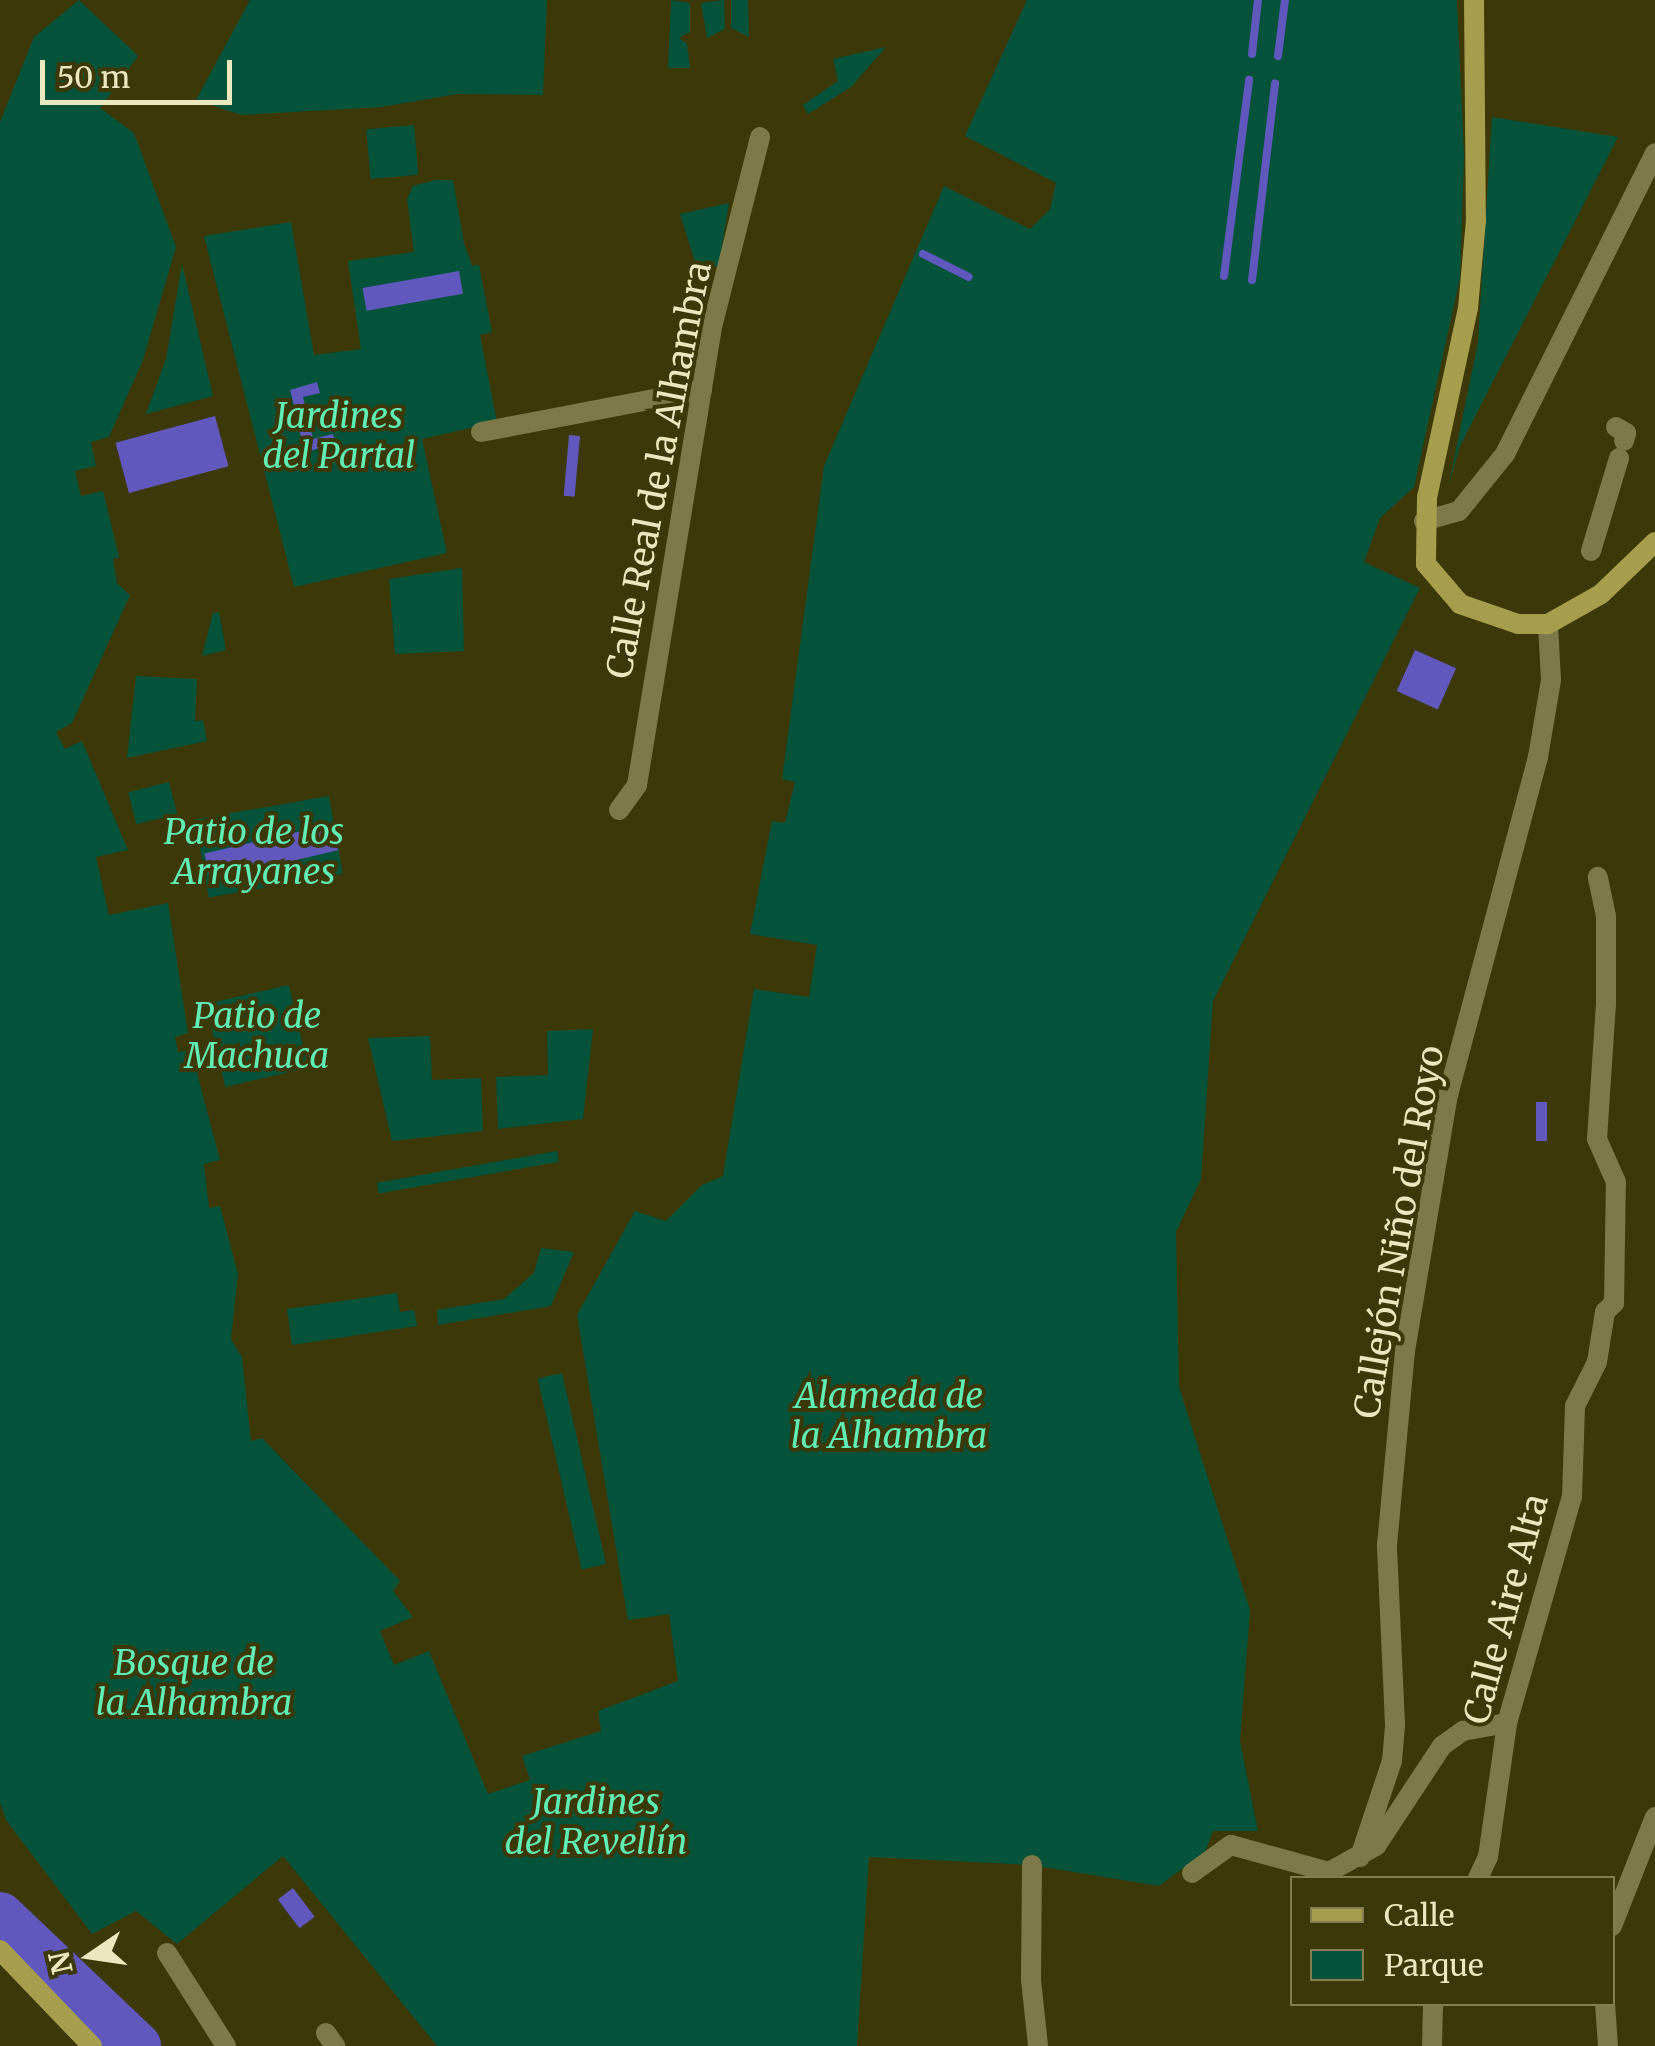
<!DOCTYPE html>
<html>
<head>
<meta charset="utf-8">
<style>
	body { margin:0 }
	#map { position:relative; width:1655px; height:2046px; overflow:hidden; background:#3c3808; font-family:Merriweather,serif }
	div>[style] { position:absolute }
	.green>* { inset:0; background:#04533a; transform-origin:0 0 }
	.water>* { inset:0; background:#6158bd; transform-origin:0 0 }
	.stream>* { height:8px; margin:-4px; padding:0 4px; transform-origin:4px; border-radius:4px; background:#6158bd }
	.river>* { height:48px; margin:-24px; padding:0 24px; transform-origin:24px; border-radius:24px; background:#6158bd }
	.street>* { height:20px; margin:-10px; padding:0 10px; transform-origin:10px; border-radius:10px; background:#7e7948 }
	.secondary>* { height:20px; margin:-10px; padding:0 10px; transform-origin:10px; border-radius:10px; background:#a69e4c }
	span { translate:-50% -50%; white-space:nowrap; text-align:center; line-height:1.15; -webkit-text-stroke:8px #3c3808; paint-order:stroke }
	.park-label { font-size:35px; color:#60eeb6; font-style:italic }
	.street-label { font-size:35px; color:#ebe8bf }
	.legend { position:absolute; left:1290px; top:1876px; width:325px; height:130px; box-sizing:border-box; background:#3c3808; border:2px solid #827e51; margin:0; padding:12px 18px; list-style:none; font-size:30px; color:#ebe8bf }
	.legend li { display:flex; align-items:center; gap:20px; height:50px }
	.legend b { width:50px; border:2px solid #827e51 }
	.north { position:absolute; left:40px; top:1906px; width:100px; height:100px; -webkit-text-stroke:8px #3c3808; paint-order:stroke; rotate:257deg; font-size:28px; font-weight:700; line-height:40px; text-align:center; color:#ebe8bf }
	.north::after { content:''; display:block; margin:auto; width:35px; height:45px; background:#ebe8bf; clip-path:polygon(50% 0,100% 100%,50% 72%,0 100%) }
	.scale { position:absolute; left:40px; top:60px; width:192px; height:45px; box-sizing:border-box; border:5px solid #ebe8bf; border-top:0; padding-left:12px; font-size:30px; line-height:35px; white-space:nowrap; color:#ebe8bf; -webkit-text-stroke:8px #3c3808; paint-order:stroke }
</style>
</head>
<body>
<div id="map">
	<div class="green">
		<div style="clip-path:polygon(79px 0,138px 56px,100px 108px,134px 133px,176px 247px,143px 360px,109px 437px,91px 442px,96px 466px,75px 471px,81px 496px,103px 491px,119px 557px,113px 559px,117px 583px,130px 595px,72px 723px,56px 732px,65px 749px,82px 741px,128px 850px,96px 857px,109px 915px,168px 903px,188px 1033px,175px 1037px,178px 1052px,191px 1050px,220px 1160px,204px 1164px,209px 1208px,220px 1206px,238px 1274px,231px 1339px,242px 1357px,251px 1441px,262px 1438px,400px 1581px,393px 1591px,413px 1617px,380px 1631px,394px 1665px,429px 1651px,488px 1794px,530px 1780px,522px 1756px,601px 1731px,598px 1711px,678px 1681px,669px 1614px,628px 1620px,577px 1315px,635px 1211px,666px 1221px,702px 1185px,723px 1176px,754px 989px,809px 997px,817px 945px,750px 934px,772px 821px,785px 823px,795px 782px,782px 779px,824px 466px,944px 186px,1030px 229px,1050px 209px,1056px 183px,965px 136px,1027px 0,1457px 0,1464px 155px,1460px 278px,1414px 487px,1380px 518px,1364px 562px,1420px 588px,1213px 1001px,1201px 1179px,1176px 1232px,1179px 1387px,1250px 1610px,1240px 1741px,1258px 1831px,1213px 1831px,1205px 1852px,1159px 1886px,1032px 1865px,869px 1857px,857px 2046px,437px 2046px,283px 1856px,177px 1944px,136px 1911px,92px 1934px,6px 1820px,0 1803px,0 122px,34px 37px)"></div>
		<div style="clip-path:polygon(250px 0,547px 0,543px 95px,457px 94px,381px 107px,241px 115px,196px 100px)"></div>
		<div style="clip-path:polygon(671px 0,690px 3px,690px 32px,679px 38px,687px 44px,690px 68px,668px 68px)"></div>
		<div style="clip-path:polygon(724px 0,725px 29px,707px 38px,701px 3px)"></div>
		<div style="clip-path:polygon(731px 0,748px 0,749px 37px,731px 28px)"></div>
		<div style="clip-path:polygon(886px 47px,851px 87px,808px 114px,803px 105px,838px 81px,833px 59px)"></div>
		<div style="clip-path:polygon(1492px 117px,1618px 137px,1460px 446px,1449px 484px,1478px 342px)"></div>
		<div style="left:414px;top:125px;width:50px;height:48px;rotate:85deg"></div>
		<div style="clip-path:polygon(435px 180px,453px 180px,464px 243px,472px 266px,479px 265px,492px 332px,480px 335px,497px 422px,422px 439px,447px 553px,294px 587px,204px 236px,291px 222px,314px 355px,361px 349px,348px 261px,414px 252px,407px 199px,413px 186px)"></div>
		<div style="clip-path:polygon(729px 203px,719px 266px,698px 271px,680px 214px)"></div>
		<div style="clip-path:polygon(182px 264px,213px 396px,146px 414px,166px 359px)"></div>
		<div style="clip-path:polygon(462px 568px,464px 651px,395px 654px,389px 579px)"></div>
		<div style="clip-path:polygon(219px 612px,226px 650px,202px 656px,213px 613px)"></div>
		<div style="clip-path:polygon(136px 676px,197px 679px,195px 721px,203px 720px,207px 741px,127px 758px)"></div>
		<div style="left:169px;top:782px;width:33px;height:42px;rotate:76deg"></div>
		<div style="left:329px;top:796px;width:79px;height:136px;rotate:80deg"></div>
		<div style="left:289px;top:985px;width:85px;height:85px;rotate:77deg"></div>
		<div style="clip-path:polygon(593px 1029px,583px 1119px,498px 1129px,496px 1077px,548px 1075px,547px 1031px)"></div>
		<div style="clip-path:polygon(430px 1036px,432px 1080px,481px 1078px,483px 1131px,392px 1141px,368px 1038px)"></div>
		<div style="left:557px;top:1151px;width:11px;height:183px;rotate:80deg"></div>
		<div style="clip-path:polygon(541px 1248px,574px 1252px,551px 1306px,438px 1325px,437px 1310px,504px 1299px,534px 1273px)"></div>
		<div style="clip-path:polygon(397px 1293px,400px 1312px,414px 1310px,417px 1326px,292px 1345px,287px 1309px)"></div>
		<div style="left:562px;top:1373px;width:196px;height:25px;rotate:77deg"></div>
	</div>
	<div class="water">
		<div style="left:459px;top:271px;width:23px;height:98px;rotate:80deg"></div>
		<div style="clip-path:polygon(317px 382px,320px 393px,303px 397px,307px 413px,297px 416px,290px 390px)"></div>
		<div style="left:215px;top:416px;width:52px;height:103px;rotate:75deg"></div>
		<div style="clip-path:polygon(309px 422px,313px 439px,333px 434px,336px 444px,305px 452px,298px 425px)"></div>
		<div style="left:569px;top:435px;width:11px;height:61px;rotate:5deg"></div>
		<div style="left:1415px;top:650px;width:45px;height:45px;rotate:24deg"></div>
		<div style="left:332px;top:824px;width:27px;height:131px;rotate:77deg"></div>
		<div style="left:1536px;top:1102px;width:11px;height:39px"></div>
		<div style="left:293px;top:1888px;width:36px;height:19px;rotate:53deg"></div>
	</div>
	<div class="stream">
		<div style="left:1252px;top:54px;width:54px;rotate:-83.7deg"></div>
		<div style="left:1278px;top:56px;width:56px;rotate:-82.9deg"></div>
		<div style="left:923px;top:254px;width:51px;rotate:26.6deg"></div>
		<div style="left:1224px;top:276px;width:198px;rotate:-82.7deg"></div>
		<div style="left:1252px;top:280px;width:198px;rotate:-83.3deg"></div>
	</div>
	<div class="river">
		<div style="left:0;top:1916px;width:189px;rotate:43.5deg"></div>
	</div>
	<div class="street">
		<div style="left:1616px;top:427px;width:12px;rotate:31deg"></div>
		<div style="left:1626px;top:433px;width:8px;rotate:104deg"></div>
		<div style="left:481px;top:432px;width:225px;rotate:-10.8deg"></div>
		<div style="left:1424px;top:521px;width:36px;rotate:-16deg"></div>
		<div style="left:1459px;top:511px;width:73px;rotate:-51.1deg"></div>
		<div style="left:1505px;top:454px;width:336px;rotate:-63.5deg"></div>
		<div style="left:1591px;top:551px;width:97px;rotate:-73.2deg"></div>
		<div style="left:619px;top:810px;width:31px;rotate:-54deg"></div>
		<div style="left:637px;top:785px;width:460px;rotate:-80.7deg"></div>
		<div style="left:711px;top:331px;width:200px;rotate:-75.8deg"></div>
		<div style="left:1360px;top:1857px;width:101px;rotate:-71.6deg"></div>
		<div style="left:1392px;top:1761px;width:37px;rotate:-85deg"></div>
		<div style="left:1395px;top:1724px;width:179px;rotate:-92.6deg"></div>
		<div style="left:1387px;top:1545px;width:195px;rotate:-84.7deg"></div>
		<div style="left:1405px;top:1351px;width:255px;rotate:-80.5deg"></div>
		<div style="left:1447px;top:1099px;width:354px;rotate:-75.1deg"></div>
		<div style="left:1538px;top:757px;width:78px;rotate:-80.4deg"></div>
		<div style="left:1551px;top:680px;width:56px;rotate:-93.1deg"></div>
		<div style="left:1032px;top:1865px;width:115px;rotate:90.5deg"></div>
		<div style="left:1031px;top:1980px;width:66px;rotate:83.9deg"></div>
		<div style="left:1192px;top:1873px;width:48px;rotate:-35.7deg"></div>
		<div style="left:1231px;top:1845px;width:102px;rotate:15.4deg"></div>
		<div style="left:1329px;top:1872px;width:54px;rotate:-29deg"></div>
		<div style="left:1376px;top:1846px;width:120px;rotate:-56.6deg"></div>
		<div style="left:1442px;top:1746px;width:26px;rotate:-36deg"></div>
		<div style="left:1463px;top:1731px;width:45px;rotate:-10.3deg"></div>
		<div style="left:1478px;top:1878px;width:23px;rotate:-65deg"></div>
		<div style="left:1488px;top:1857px;width:135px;rotate:-81.9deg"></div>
		<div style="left:1507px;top:1723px;width:235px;rotate:-74deg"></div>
		<div style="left:1572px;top:1497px;width:91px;rotate:-88.1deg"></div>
		<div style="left:1575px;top:1406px;width:49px;rotate:-63.4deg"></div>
		<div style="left:1597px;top:1362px;width:51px;rotate:-80.9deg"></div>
		<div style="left:1605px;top:1312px;width:13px;rotate:-45deg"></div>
		<div style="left:1614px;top:1303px;width:121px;rotate:-89.1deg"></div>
		<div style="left:1616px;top:1182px;width:47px;rotate:-113.8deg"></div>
		<div style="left:1597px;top:1139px;width:134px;rotate:-86.2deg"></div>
		<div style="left:1606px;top:1005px;width:89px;rotate:-90deg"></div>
		<div style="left:1606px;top:916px;width:40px;rotate:-102deg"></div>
		<div style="left:1612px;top:1926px;width:117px;rotate:-68.5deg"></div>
		<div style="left:167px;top:1953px;width:110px;rotate:57.6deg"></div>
		<div style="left:1605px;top:2004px;width:42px;rotate:85.9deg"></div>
		<div style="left:326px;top:2033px;width:16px;rotate:55deg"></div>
		<div style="left:1432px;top:2046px;width:42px;rotate:-88.6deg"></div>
	</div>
	<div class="secondary">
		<div style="left:1474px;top:0;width:220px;rotate:89.5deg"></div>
		<div style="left:1476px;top:220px;width:88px;rotate:95.2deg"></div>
		<div style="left:1468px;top:308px;width:193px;rotate:102.2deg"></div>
		<div style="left:1427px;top:497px;width:67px;rotate:90.9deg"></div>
		<div style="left:1426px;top:564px;width:52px;rotate:49.6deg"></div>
		<div style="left:1460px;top:604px;width:61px;rotate:19deg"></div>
		<div style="left:1518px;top:624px;width:30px"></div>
		<div style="left:1548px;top:624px;width:61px;rotate:-29.5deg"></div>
		<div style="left:1601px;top:594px;width:75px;rotate:-43.9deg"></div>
		<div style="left:0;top:1950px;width:133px;rotate:46.2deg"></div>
	</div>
	<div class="park-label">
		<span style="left:339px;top:436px">Jardines<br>del Partal</span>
		<span style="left:254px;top:852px">Patio de los<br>Arrayanes</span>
		<span style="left:257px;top:1036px">Patio de<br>Machuca</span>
		<span style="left:889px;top:1416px">Alameda de<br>la Alhambra</span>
		<span style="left:194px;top:1683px">Bosque de<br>la Alhambra</span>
		<span style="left:596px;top:1822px">Jardines<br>del Revellín</span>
	</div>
	<div class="street-label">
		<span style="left:659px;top:470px;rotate:-79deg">Calle Real de la Alhambra</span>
		<span style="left:1399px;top:1232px;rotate:-80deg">Callejón Niño del Royo</span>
		<span style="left:1506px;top:1609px;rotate:-75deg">Calle Aire Alta</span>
	</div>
	<ul class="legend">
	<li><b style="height:12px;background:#a69e4c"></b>Calle</li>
	<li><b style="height:28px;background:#04533a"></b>Parque</li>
	</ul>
	<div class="north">N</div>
	<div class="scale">50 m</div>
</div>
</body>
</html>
